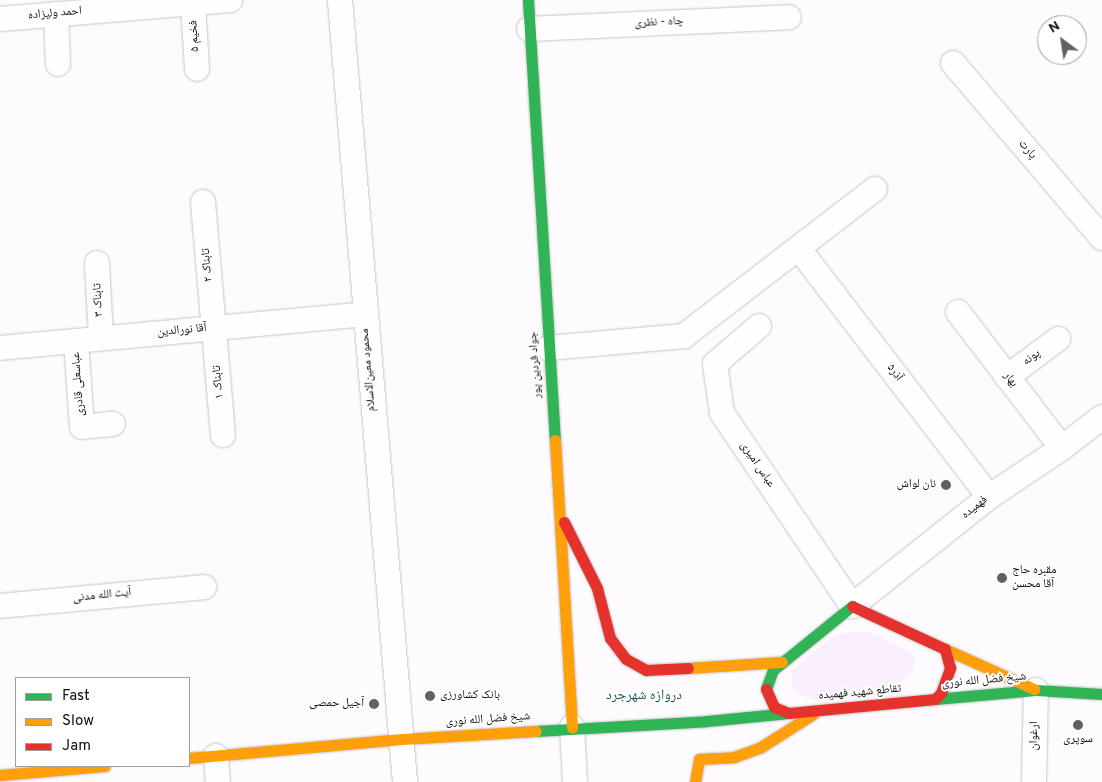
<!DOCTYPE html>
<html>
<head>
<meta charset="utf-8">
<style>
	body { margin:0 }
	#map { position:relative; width:1102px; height:782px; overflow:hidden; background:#fdfbfe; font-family:Overpass,"Noto Naskh Arabic",sans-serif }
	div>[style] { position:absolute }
	.green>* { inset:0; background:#f9effd }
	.roads { filter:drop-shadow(0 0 1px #c7c5c8) drop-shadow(0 0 1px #c7c5c8) }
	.street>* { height:24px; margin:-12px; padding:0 12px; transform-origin:12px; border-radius:12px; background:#fffeff }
	.fast>* { height:11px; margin:-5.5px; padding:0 5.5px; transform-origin:5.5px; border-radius:5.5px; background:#30b455 }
	.slow>* { height:11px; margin:-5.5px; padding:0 5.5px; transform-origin:5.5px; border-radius:5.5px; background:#ff9f0a }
	.jam>* { height:11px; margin:-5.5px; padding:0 5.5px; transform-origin:5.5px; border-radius:5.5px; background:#e5322d }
	.dots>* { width:14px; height:14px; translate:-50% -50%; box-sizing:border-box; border:2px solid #fff; border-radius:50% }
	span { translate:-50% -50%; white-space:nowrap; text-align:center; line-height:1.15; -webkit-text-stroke:4px #fff; paint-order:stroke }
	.street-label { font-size:12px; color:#0f0d10 }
	.poi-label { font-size:12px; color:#0f0d10 }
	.right { translate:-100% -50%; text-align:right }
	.left { translate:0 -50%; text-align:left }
	.neighbourhood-label { font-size:14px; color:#225b56 }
	.legend { position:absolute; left:15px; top:677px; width:175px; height:90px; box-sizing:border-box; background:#fff; border:1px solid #9f9e9f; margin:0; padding:6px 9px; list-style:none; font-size:15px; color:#0f0d10 }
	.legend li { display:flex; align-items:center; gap:10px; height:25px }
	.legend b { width:25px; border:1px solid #9f9e9f }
	.north { position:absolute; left:1037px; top:15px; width:50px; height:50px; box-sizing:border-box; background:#fff; border:1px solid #9f9e9f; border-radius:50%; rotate:329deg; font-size:14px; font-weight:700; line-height:20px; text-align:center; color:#0f0d10 }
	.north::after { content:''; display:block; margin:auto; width:18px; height:22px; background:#626063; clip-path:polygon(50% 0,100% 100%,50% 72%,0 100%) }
</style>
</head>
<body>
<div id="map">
	<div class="green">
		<div style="clip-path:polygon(855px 631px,872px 633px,911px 652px,916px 662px,911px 673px,894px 687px,872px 697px,812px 700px,794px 692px,790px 678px,799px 664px,826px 642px,841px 634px)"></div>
	</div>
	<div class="roads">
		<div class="street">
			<div style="left:340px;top:0;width:785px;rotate:85.25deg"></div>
			<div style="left:193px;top:3px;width:66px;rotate:86.5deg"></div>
			<div style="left:56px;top:14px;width:50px;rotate:87.7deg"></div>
			<div style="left:0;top:19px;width:231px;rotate:-4.7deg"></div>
			<div style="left:529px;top:29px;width:260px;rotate:-2.6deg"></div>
			<div style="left:953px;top:63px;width:230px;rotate:49.6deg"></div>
			<div style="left:203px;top:202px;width:234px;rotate:85.1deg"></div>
			<div style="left:799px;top:249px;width:312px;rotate:52.5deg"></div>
			<div style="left:97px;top:263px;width:75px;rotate:86.9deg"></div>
			<div style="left:958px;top:312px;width:171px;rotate:52.6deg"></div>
			<div style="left:759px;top:326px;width:58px;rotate:139.2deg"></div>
			<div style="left:715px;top:364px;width:49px;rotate:81.9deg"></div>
			<div style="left:722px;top:413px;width:233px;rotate:56deg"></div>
			<div style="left:852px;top:606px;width:175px;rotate:-38.5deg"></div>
			<div style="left:989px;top:497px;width:88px;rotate:-33.9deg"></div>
			<div style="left:1062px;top:448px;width:51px;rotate:-37.8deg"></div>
			<div style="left:76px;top:341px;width:86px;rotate:86deg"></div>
			<div style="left:82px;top:427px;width:31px;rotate:-6deg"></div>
			<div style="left:0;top:348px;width:366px;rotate:-5.3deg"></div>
			<div style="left:548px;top:348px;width:137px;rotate:-5deg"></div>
			<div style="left:684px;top:336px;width:241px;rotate:-37.6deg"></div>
			<div style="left:1007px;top:377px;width:64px;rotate:-36.7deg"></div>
			<div style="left:0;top:606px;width:205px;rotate:-5.3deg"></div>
			<div style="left:572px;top:727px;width:55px;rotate:86.9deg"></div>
			<div style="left:216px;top:756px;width:26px;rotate:86deg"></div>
			<div style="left:1034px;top:782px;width:92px;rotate:-88.8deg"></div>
		</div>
		<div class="fast">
			<div style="left:528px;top:0;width:441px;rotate:86.5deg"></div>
			<div style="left:766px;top:689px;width:20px;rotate:-70deg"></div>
			<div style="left:773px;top:670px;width:102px;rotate:-39deg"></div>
			<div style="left:935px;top:699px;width:101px;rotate:-5.1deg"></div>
			<div style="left:1036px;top:690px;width:66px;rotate:3.5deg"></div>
			<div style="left:536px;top:731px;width:171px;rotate:-3.3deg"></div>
			<div style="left:707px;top:721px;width:82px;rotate:-5.6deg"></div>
		</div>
		<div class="slow">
			<div style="left:555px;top:440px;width:288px;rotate:86.6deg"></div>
			<div style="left:945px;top:649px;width:98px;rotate:24.2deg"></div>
			<div style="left:688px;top:668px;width:94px;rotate:-3.7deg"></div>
			<div style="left:189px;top:758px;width:214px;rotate:-5.1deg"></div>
			<div style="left:402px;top:739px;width:134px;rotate:-3.4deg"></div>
			<div style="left:0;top:775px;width:105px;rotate:-4.9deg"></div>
			<div style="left:695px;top:782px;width:23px;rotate:-80deg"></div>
			<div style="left:699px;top:759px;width:35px;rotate:-3deg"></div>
			<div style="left:734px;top:757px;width:29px;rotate:-20deg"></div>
			<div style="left:761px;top:747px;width:62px;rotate:-32.4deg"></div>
		</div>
		<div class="jam">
			<div style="left:564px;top:522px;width:74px;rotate:63.4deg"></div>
			<div style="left:597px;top:588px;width:52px;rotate:75.4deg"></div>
			<div style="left:610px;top:638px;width:26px;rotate:53deg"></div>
			<div style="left:626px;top:659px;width:23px;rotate:29deg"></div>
			<div style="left:646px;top:670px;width:42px;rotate:-2.7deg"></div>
			<div style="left:766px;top:689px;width:20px;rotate:66deg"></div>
			<div style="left:774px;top:707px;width:16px;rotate:22deg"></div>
			<div style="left:789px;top:713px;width:147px;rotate:-5.5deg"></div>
			<div style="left:935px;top:699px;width:8px;rotate:-45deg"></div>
			<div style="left:941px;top:693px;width:27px;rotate:-70deg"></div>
			<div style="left:950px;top:668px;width:20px;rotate:-105deg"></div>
			<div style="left:945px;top:649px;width:102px;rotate:-155.2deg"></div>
		</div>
	</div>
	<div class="dots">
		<div style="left:946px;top:485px;background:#626063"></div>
		<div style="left:1002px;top:578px;background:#626063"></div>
		<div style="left:430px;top:696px;background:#626063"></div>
		<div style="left:374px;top:704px;background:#626063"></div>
		<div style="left:1078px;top:725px;background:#626063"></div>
	</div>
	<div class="street-label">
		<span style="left:55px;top:14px;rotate:-5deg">احمد ولیزاده</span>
		<span style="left:659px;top:23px;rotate:-3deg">چاه - نظری</span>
		<span style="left:195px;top:36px;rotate:-93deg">فخیم ۵</span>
		<span style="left:1027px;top:150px;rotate:50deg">پارت</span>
		<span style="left:208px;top:265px;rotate:-95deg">تابناک ۲</span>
		<span style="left:99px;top:300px;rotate:-93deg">تابناک ۳</span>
		<span style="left:182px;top:331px;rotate:-5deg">آقا نورالدین</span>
		<span style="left:1032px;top:358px;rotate:-36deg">پونه</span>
		<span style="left:536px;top:365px;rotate:-94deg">جواد فردین پور</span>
		<span style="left:369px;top:370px;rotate:-95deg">محمود معین‌الاسلام</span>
		<span style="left:894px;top:373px;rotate:53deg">آذر۵</span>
		<span style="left:1010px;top:380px;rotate:53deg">بهار</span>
		<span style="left:219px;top:382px;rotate:-95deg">تابناک ۱</span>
		<span style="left:79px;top:384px;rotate:-94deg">عباسعلی قادری</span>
		<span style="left:757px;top:465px;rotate:56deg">عباس امیری</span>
		<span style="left:975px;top:508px;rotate:-38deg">فهمیده</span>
		<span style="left:102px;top:596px;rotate:-6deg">آیت الله مدنی</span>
		<span style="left:984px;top:681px;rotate:-5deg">شیخ فضل الله نوری</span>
		<span style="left:860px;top:693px;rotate:-5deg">تقاطع شهید فهمیده</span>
		<span style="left:488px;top:720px;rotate:-4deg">شیخ فضل الله نوری</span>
		<span style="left:1035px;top:736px;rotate:-89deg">ارغوان</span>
	</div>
	<div class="poi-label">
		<span class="right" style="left:936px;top:485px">نان لواش</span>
		<span class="left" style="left:1012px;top:578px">مقبره حاج<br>آقا محسن</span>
		<span class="left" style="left:440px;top:696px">بانک کشاورزی</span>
		<span class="right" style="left:364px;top:704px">آجیل حمصی</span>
		<span style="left:1078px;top:740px">سوپری</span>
	</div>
	<div class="neighbourhood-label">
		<span style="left:644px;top:696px">دروازه شهرجرد</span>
	</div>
	<ul class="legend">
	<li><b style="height:6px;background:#30b455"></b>Fast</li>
	<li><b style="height:6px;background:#ff9f0a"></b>Slow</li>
	<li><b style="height:6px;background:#e5322d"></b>Jam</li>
	</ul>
	<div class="north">N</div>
</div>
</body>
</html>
